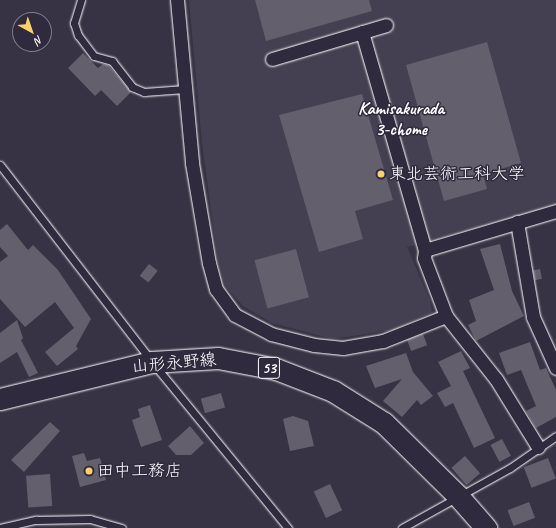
<!DOCTYPE html>
<html>
<head>
<meta charset="utf-8">
<style>
	body { margin:0 }
	#map { position:relative; width:556px; height:528px; overflow:hidden; background:#373345; font-family:Caveat,"Klee One",sans-serif }
	div>[style] { position:absolute }
	.built>* { inset:0; background:#444051 }
	.building>* { inset:0; background:#635f6d; transform-origin:0 0 }
	.roads { filter:drop-shadow(0 0 1px #fff) drop-shadow(0 0 1px #fff) }
	.lane>* { height:7px; margin:-3.5px; padding:0 3.5px; transform-origin:3.5px; border-radius:3.5px; background:#2f2a3d }
	.street>* { height:13px; margin:-6.5px; padding:0 6.5px; transform-origin:6.5px; border-radius:6.5px; background:#2f2a3d }
	.primary>* { height:21px; margin:-10.5px; padding:0 10.5px; transform-origin:10.5px; border-radius:10.5px; background:#2f2a3d }
	.dots>* { width:11px; height:11px; translate:-50% -50%; box-sizing:border-box; border:2px solid #2f2a3d; border-radius:50% }
	span { translate:-50% -50%; white-space:nowrap; text-align:center; line-height:1.15; -webkit-text-stroke:3px #2f2a3d; paint-order:stroke }
	.shield-label span { padding:1px 3px; background:#2f2a3d; border:1px solid; border-radius:3px; -webkit-text-stroke-width:0 }
	.shield-label { font-size:16px; color:#fff; font-weight:700 }
	.poi-label { font-size:17px; color:#fff }
	.left { translate:0 -50%; text-align:left }
	.street-label { font-size:17px; color:#fff }
	.neighbourhood-label { font-size:18px; color:#fff; font-weight:700 }
	.north { position:absolute; left:12px; top:12px; width:40px; height:40px; box-sizing:border-box; background:#2f2a3d; border:1px solid #827f8b; border-radius:50%; rotate:140deg; font-size:11px; font-weight:700; line-height:16px; text-align:center; color:#fff }
	.north::after { content:''; display:block; margin:auto; width:14px; height:18px; background:#ffd166; clip-path:polygon(50% 0,100% 100%,50% 72%,0 100%) }
</style>
</head>
<body>
<div id="map">
	<div class="built">
		<div style="clip-path:polygon(189px 0,556px 0,556px 205px,407px 247px,430px 300px,432px 313px,393px 330px,333px 339px,272px 323px,243px 306px,225px 286px,218px 263px,202px 143px)"></div>
	</div>
	<div class="building">
		<div style="clip-path:polygon(255px 0,369px 0,372px 11px,266px 41px)"></div>
		<div style="clip-path:polygon(487px 42px,521px 163px,483px 174px,487px 189px,444px 201px,406px 65px)"></div>
		<div style="clip-path:polygon(83px 53px,98px 68px,103px 64px,108px 65px,131px 92px,117px 106px,101px 90px,95px 96px,68px 68px)"></div>
		<div style="clip-path:polygon(362px 94px,393px 200px,355px 211px,363px 239px,319px 252px,279px 115px)"></div>
		<div style="clip-path:polygon(7px 224px,28px 250px,33px 245px,58px 270px,91px 319px,76px 346px,78px 349px,57px 366px,45px 352px,74px 328px,55px 302px,25px 327px,0 299px,0 262px,8px 256px,0 247px,0 230px)"></div>
		<div style="clip-path:polygon(500px 244px,512px 291px,524px 316px,476px 341px,468px 325px,476px 321px,469px 300px,494px 290px,480px 249px)"></div>
		<div style="left:296px;top:249px;width:50px;height:43px;rotate:75deg"></div>
		<div style="left:149px;top:264px;width:11px;height:15px;rotate:38deg"></div>
		<div style="left:540px;top:269px;width:10px;height:7px;rotate:79deg"></div>
		<div style="clip-path:polygon(17px 320px,23px 338px,21px 340px,38px 373px,29px 377px,17px 352px,0 363px,0 333px)"></div>
		<div style="left:423px;top:334px;width:12px;height:17px;rotate:70deg"></div>
		<div style="clip-path:polygon(530px 342px,540px 370px,546px 368px,556px 390px,556px 417px,536px 428px,526px 411px,536px 406px,521px 370px,507px 375px,499px 353px)"></div>
		<div style="clip-path:polygon(461px 351px,470px 368px,463px 371px,495px 438px,474px 448px,453px 403px,445px 407px,437px 393px,451px 386px,438px 362px)"></div>
		<div style="clip-path:polygon(406px 353px,413px 372px,433px 396px,421px 405px,417px 400px,402px 417px,383px 401px,402px 379px,375px 388px,366px 366px)"></div>
		<div style="left:221px;top:393px;width:15px;height:21px;rotate:74deg"></div>
		<div style="clip-path:polygon(150px 405px,162px 440px,141px 447px,132px 420px,140px 417px,138px 409px)"></div>
		<div style="clip-path:polygon(293px 416px,308px 421px,314px 446px,290px 451px,283px 419px)"></div>
		<div style="clip-path:polygon(50px 422px,60px 431px,24px 472px,11px 460px)"></div>
		<div style="clip-path:polygon(190px 426px,204px 443px,191px 455px,176px 455px,168px 446px)"></div>
		<div style="left:502px;top:439px;width:19px;height:13px;rotate:62deg"></div>
		<div style="clip-path:polygon(84px 453px,87px 461px,100px 458px,106px 480px,80px 487px,72px 456px)"></div>
		<div style="left:465px;top:456px;width:23px;height:18px;rotate:49deg"></div>
		<div style="left:548px;top:458px;width:22px;height:26px;rotate:69deg"></div>
		<div style="left:50px;top:474px;width:32px;height:24px;rotate:86deg"></div>
		<div style="left:330px;top:484px;width:29px;height:18px;rotate:65deg"></div>
		<div style="left:529px;top:502px;width:17px;height:23px;rotate:69deg"></div>
	</div>
	<div class="roads">
		<div class="lane">
			<div style="left:81px;top:0;width:24px;rotate:107deg"></div>
			<div style="left:74px;top:23px;width:13px;rotate:72deg"></div>
			<div style="left:78px;top:35px;width:26px;rotate:53deg"></div>
			<div style="left:94px;top:56px;width:19px;rotate:16deg"></div>
			<div style="left:112px;top:61px;width:33px;rotate:52deg"></div>
			<div style="left:132px;top:87px;width:13px;rotate:23deg"></div>
			<div style="left:144px;top:92px;width:41px;rotate:-4.2deg"></div>
			<div style="left:0;top:165px;width:249px;rotate:52.3deg"></div>
			<div style="left:152px;top:362px;width:215px;rotate:50.7deg"></div>
			<div style="left:0;top:528px;width:37px;rotate:-13deg"></div>
			<div style="left:36px;top:520px;width:54px;rotate:-1.1deg"></div>
			<div style="left:90px;top:519px;width:33px;rotate:16deg"></div>
			<div style="left:402px;top:528px;width:124px;rotate:-29.1deg"></div>
			<div style="left:510px;top:468px;width:56px;rotate:-34.8deg"></div>
		</div>
		<div class="street">
			<div style="left:177px;top:0;width:164px;rotate:84.7deg"></div>
			<div style="left:192px;top:163px;width:101px;rotate:80.4deg"></div>
			<div style="left:209px;top:263px;width:27px;rotate:75deg"></div>
			<div style="left:216px;top:289px;width:32px;rotate:54deg"></div>
			<div style="left:235px;top:315px;width:41px;rotate:27.8deg"></div>
			<div style="left:271px;top:334px;width:44px;rotate:14.3deg"></div>
			<div style="left:314px;top:345px;width:29px;rotate:6deg"></div>
			<div style="left:343px;top:348px;width:41px;rotate:-9.9deg"></div>
			<div style="left:383px;top:341px;width:68px;rotate:-21.6deg"></div>
			<div style="left:362px;top:32px;width:227px;rotate:73.9deg"></div>
			<div style="left:425px;top:250px;width:8px;rotate:97deg"></div>
			<div style="left:424px;top:258px;width:62px;rotate:69.2deg"></div>
			<div style="left:446px;top:316px;width:80px;rotate:51.6deg"></div>
			<div style="left:496px;top:379px;width:80px;rotate:58.3deg"></div>
			<div style="left:272px;top:59px;width:119px;rotate:-16.6deg"></div>
			<div style="left:517px;top:222px;width:96px;rotate:80.4deg"></div>
			<div style="left:533px;top:317px;width:56px;rotate:65.7deg"></div>
			<div style="left:425px;top:250px;width:137px;rotate:-16.6deg"></div>
		</div>
		<div class="primary">
			<div style="left:0;top:399px;width:156px;rotate:-13.7deg"></div>
			<div style="left:152px;top:362px;width:66px;rotate:-3.5deg"></div>
			<div style="left:218px;top:358px;width:59px;rotate:10.7deg"></div>
			<div style="left:276px;top:369px;width:61px;rotate:21.1deg"></div>
			<div style="left:333px;top:391px;width:60px;rotate:32.1deg"></div>
			<div style="left:384px;top:423px;width:104px;rotate:44.6deg"></div>
			<div style="left:458px;top:496px;width:43px;rotate:48.8deg"></div>
		</div>
	</div>
	<div class="dots">
		<div style="left:381px;top:174px;background:#ffd166"></div>
		<div style="left:89px;top:471px;background:#ffd166"></div>
	</div>
	<div class="shield-label">
		<span style="left:269px;top:368px">53</span>
	</div>
	<div class="poi-label">
		<span class="left" style="left:389px;top:174px">東北芸術工科大学</span>
		<span class="left" style="left:97px;top:471px">田中工務店</span>
	</div>
	<div class="street-label">
		<span style="left:174px;top:363px;rotate:-5deg">山形永野線</span>
	</div>
	<div class="neighbourhood-label">
		<span style="left:401px;top:119px">Kamisakurada<br>3-chome</span>
	</div>
	<div class="north">N</div>
</div>
</body>
</html>
